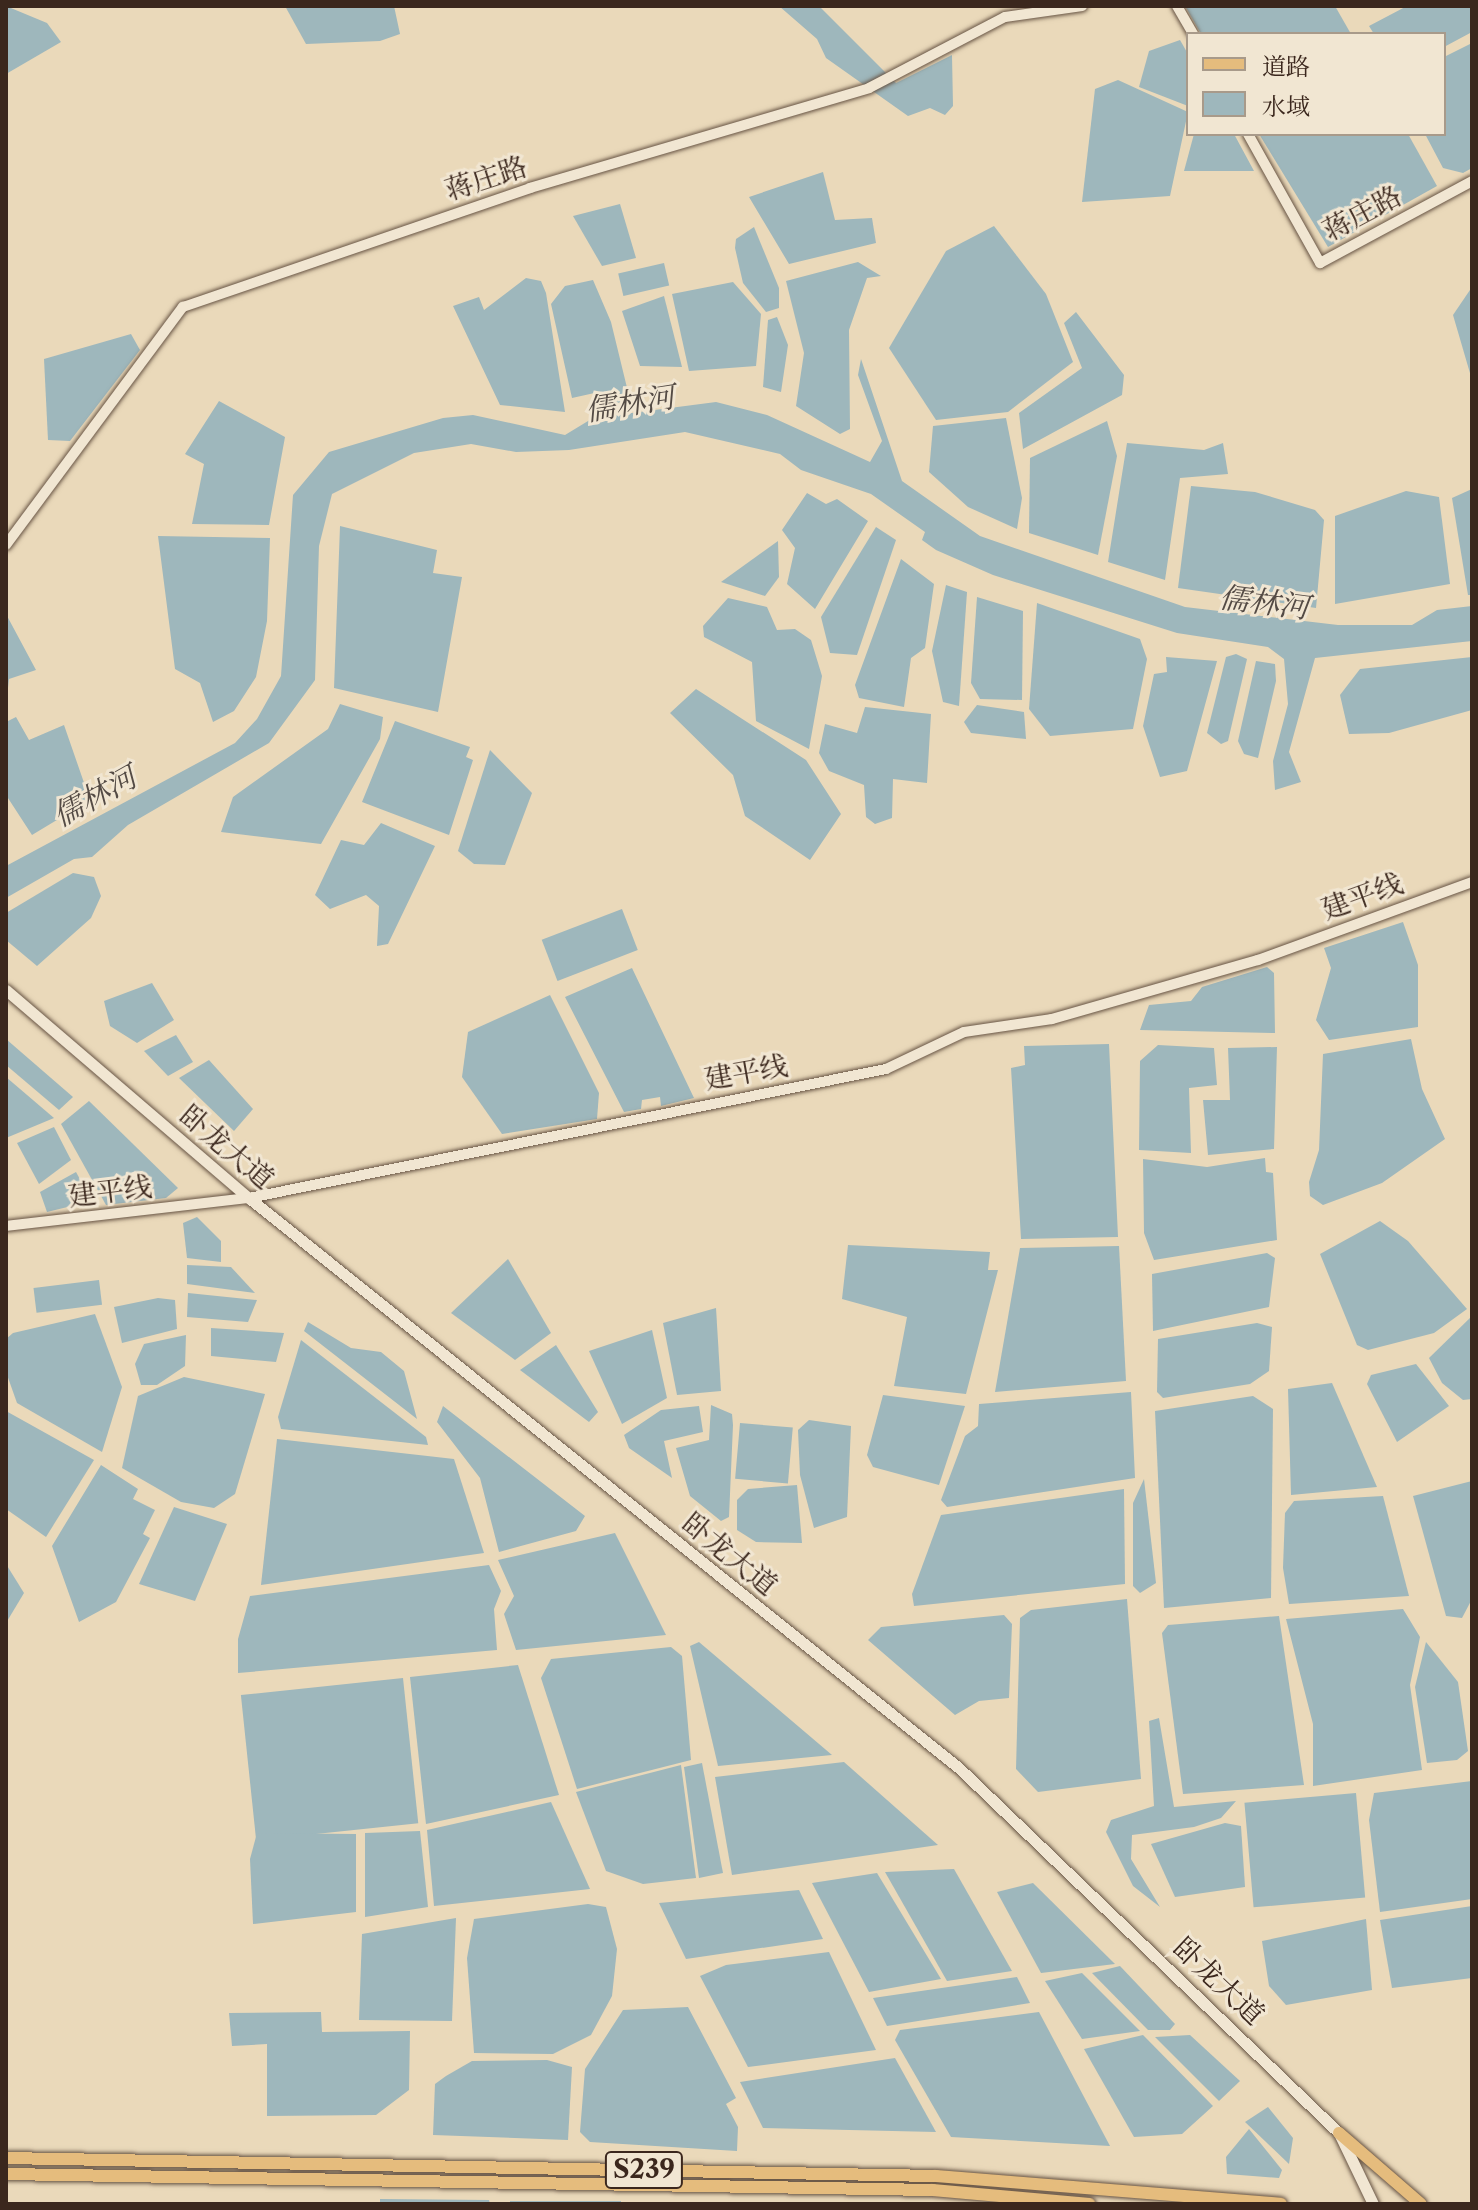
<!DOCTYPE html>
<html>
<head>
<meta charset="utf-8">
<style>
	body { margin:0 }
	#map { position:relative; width:1478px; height:2210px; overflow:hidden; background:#ead9ba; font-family:"Libre Caslon Text","Noto Serif SC",serif }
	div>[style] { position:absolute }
	.water>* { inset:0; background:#9eb7bc; transform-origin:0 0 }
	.roads { filter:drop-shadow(0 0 2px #675444) drop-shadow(0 0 2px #675444) }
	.tertiary>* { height:10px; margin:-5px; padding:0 5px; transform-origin:5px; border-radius:5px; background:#f1e6d2 }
	.secondary>* { height:11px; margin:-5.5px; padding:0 5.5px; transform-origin:5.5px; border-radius:5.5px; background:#f1e6d2 }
	.primary>* { height:12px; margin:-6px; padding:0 6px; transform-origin:6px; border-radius:6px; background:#e5bc7d }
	span { translate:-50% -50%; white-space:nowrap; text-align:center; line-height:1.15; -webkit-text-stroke:6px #f1e6d2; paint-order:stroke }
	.shield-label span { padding:2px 6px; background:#f1e6d2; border:2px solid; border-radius:6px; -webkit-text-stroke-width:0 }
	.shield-label { font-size:26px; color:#3b271d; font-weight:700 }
	.street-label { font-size:28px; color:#3b271d }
	.water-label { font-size:30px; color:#544b45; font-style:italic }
	.frame { position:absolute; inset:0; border:8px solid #3b271d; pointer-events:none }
	.legend { position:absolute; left:1186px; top:32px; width:260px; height:104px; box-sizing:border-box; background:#f1e6d2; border:2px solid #a89a8a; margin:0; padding:10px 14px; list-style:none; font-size:24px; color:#3b271d }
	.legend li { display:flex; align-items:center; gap:16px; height:40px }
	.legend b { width:40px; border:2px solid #a89a8a }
</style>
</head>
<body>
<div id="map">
	<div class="water">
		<div style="clip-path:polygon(6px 6px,47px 23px,61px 42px,6px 74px)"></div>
		<div style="clip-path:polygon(285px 6px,394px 6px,400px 34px,380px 41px,306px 44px)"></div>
		<div style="clip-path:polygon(779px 6px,819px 6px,896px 83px,952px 55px,953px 106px,945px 115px,930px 108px,908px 116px,826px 58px,817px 39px)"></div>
		<div style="clip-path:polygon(1185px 6px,1335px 6px,1351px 34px,1201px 34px)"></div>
		<div style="clip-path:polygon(1407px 6px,1472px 6px,1472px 32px,1444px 47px,1444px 34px,1374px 34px,1369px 26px)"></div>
		<div style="clip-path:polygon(1180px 40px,1188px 54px,1188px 106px,1139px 87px,1149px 51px)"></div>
		<div style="clip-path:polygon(1472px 43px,1472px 168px,1463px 173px,1443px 168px,1425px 134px,1444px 134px,1444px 57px)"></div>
		<div style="clip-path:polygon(1118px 80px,1188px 112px,1170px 196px,1082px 202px,1095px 89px)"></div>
		<div style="clip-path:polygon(1194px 134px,1234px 134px,1254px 171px,1184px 171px)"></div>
		<div style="clip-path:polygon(1259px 134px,1408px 134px,1437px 186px,1328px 247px)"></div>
		<div style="clip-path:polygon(823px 172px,835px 220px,872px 218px,876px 243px,789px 264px,749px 197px)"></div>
		<div style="clip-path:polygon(620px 204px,636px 258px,602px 266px,573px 216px)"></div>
		<div style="clip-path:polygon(994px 226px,1046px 294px,1073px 362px,1008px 412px,936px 420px,889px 348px,946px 251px)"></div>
		<div style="clip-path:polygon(754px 227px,779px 288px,779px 308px,766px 312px,743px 283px,735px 248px,736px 239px)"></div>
		<div style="clip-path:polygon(858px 262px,881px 276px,867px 278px,849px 330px,850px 429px,840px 434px,796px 406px,804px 353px,786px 281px)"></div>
		<div style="left:664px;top:263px;width:23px;height:47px;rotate:77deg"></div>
		<div style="clip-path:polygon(526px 278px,541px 281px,546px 293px,565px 412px,500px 405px,453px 306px,479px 297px,484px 310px)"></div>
		<div style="clip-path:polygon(593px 280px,611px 322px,630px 400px,613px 404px,599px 392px,572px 398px,551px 304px,565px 286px)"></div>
		<div style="clip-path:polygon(733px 282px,761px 314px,756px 366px,689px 371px,672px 294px)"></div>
		<div style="clip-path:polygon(1472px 287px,1472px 380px,1453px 315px)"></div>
		<div style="clip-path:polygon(664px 296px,682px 367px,640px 366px,622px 311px)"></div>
		<div style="clip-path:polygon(1076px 312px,1124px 375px,1122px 395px,1023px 449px,1019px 413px,1082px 368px,1064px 323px)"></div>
		<div style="clip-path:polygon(777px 317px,788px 345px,781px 392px,763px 387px,768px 320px)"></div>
		<div style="clip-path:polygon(131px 334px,140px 350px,70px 441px,48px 440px,44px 359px)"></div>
		<div style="clip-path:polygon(861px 359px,902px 481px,980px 536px,1185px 607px,1338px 625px,1412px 625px,1437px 610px,1472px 606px,1472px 641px,1315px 658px,1289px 752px,1301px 782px,1275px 790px,1273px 761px,1288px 704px,1284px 659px,1268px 647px,1177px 633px,993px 575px,936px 550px,922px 540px,925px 532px,871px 494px,801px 470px,780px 454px,685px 432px,569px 450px,516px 452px,471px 444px,414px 453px,332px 494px,319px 546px,315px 680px,269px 743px,128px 825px,92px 857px,74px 859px,6px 898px,6px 866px,235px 743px,257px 719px,281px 676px,293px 495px,329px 452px,443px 418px,473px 415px,565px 435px,593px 418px,716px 402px,767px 415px,870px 462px,882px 441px,858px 375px)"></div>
		<div style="clip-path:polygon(219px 401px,285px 437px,269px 525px,192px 524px,204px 464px,185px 454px)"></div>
		<div style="clip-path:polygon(1006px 418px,1022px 498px,1017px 529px,968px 507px,929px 472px,933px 426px)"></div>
		<div style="clip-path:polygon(1107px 421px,1117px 456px,1098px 555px,1029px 533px,1030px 458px)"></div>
		<div style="clip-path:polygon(1127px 443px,1204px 450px,1223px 443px,1228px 474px,1180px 478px,1165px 580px,1108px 562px)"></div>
		<div style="clip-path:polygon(1191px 486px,1255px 492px,1315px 510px,1324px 520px,1316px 608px,1178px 588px)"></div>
		<div style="clip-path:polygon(1472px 489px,1472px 595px,1468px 595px,1452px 498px)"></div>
		<div style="clip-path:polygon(1406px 491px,1439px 497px,1450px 584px,1335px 604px,1335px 516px)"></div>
		<div style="clip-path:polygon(807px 493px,826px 504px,837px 499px,868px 521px,815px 609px,787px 584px,795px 548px,782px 530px)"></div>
		<div style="clip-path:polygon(340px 526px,437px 550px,433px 573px,462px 577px,438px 712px,334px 688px)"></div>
		<div style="clip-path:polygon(876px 527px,896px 540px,857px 655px,830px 653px,821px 617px)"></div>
		<div style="clip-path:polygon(158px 536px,270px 538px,267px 621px,256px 677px,234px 711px,213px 722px,200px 683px,175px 669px)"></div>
		<div style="clip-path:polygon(778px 541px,779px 577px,765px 596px,721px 582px)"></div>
		<div style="clip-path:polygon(901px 559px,934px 584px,925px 648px,911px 658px,904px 707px,859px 698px,855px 685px)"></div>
		<div style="clip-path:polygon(946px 585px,967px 592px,959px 706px,943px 702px,932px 651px)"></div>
		<div style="clip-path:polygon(977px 597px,1023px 611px,1022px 700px,980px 699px,971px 683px)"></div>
		<div style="clip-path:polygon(728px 598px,767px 607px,777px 630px,795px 629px,811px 640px,822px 676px,809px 749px,756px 721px,752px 662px,704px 637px,703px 626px)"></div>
		<div style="clip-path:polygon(1037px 603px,1140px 639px,1147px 659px,1133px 729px,1050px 736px,1029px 709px)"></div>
		<div style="clip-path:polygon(6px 614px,36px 670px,9px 679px,6px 706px)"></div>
		<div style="clip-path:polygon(1236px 654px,1247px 659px,1228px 741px,1221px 744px,1207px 733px,1226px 657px)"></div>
		<div style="clip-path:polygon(1166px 657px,1217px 661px,1187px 771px,1160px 777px,1143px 726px,1154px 674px,1167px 672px)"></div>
		<div style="clip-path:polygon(1472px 657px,1472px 710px,1389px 733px,1349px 734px,1340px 695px,1360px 669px)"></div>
		<div style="clip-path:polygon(1256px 661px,1275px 664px,1276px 681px,1258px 758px,1244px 754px,1238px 741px)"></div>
		<div style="clip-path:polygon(696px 689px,806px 760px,841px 814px,810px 860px,745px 816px,733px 775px,670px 713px)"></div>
		<div style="clip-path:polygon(340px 704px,383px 717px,380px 739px,321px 844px,221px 832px,233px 797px,328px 729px)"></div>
		<div style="clip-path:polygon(977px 705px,1024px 712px,1026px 739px,971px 733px,964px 722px)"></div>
		<div style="clip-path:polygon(865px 707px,931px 714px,927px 783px,893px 779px,892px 818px,875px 824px,866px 817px,864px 785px,829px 771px,819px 753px,825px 724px,857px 733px)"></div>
		<div style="clip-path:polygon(16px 717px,29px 740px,64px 725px,90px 800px,32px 835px,6px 795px,6px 722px)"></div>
		<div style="clip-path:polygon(395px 721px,470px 747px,466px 757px,473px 760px,449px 835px,362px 802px)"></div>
		<div style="clip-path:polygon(490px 750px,532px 793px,505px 865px,474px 864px,458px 851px)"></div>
		<div style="clip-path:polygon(381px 823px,435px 846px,388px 944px,377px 946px,379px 906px,366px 895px,330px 909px,315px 895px,341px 840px,364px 845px)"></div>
		<div style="clip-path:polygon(73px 873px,94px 877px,101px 896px,91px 918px,37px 966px,6px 940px,6px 913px)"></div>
		<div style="left:622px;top:909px;width:44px;height:86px;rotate:69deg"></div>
		<div style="clip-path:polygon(1403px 922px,1418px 965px,1418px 1027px,1329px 1040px,1316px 1020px,1331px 968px,1324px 948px)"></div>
		<div style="clip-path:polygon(1267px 967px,1274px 973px,1275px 1033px,1140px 1030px,1149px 1005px,1191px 1001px,1202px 987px)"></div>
		<div style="clip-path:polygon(632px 968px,694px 1098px,661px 1106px,660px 1097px,642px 1100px,641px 1109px,624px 1112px,565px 997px)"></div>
		<div style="clip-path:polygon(152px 983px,174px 1020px,137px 1043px,110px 1026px,104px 1001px)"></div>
		<div style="clip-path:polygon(550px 995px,599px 1093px,597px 1119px,502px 1134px,462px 1077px,468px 1032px)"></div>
		<div style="clip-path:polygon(176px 1035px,193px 1062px,168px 1076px,144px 1051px)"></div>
		<div style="clip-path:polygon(6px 1039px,73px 1097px,59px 1110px,6px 1065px)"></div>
		<div style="clip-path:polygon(1411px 1039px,1422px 1089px,1445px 1139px,1382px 1183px,1323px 1205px,1310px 1196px,1309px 1182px,1319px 1150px,1323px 1054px)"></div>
		<div style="clip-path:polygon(1109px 1044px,1118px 1237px,1021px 1239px,1011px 1068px,1025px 1065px,1024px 1046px)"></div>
		<div style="clip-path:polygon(1158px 1045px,1214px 1048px,1217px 1085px,1189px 1088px,1191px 1153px,1139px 1150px,1140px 1061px)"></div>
		<div style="clip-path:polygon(1277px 1047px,1274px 1149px,1208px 1155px,1203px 1100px,1230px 1100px,1228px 1048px)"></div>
		<div style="clip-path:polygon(209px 1060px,253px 1109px,234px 1131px,179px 1078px)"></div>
		<div style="clip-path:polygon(6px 1077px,54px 1118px,6px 1138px)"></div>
		<div style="clip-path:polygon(89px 1101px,178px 1188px,166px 1198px,106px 1205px,61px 1124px)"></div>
		<div style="clip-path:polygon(54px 1127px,71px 1160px,39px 1184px,17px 1143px)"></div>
		<div style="clip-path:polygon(1265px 1158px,1266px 1172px,1273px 1173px,1277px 1240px,1154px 1260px,1144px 1233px,1143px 1159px,1207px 1167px)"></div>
		<div style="clip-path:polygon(76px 1172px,92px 1201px,47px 1212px,40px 1192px)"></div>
		<div style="clip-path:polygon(197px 1217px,221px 1241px,221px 1262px,187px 1258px,183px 1223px)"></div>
		<div style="clip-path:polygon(1380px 1221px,1408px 1241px,1467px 1309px,1434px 1333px,1368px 1350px,1357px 1345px,1320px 1254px)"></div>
		<div style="clip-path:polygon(848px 1245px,990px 1252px,988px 1270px,998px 1270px,966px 1394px,894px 1386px,907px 1317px,842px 1299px)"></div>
		<div style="clip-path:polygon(1119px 1246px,1126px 1381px,995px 1392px,1020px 1248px)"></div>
		<div style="clip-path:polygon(1267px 1253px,1275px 1258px,1269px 1307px,1153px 1331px,1152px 1274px)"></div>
		<div style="clip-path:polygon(508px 1259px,551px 1333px,515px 1360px,451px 1313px)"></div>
		<div style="clip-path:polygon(187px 1265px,231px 1267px,255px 1293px,187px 1284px)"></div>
		<div style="left:99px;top:1280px;width:25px;height:66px;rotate:83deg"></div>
		<div style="clip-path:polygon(188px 1293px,257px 1300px,248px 1322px,187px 1317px)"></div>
		<div style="clip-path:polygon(158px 1298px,175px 1300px,177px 1329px,122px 1343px,114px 1307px)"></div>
		<div style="clip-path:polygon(716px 1308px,721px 1391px,677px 1395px,663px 1323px)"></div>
		<div style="clip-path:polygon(95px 1314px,122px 1387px,102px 1452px,17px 1403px,6px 1372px,6px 1339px,13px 1333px)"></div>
		<div style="clip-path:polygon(1472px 1316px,1472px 1399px,1463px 1400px,1442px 1383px,1429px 1358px)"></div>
		<div style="clip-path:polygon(308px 1322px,351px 1348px,381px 1352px,404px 1371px,417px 1419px,304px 1331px)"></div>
		<div style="clip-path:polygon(1257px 1323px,1272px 1327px,1269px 1371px,1250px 1384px,1163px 1398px,1157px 1392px,1158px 1339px)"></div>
		<div style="clip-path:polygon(211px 1328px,284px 1333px,276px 1362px,211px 1356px)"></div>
		<div style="clip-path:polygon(652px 1330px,667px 1398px,622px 1424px,589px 1351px)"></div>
		<div style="clip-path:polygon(186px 1335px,185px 1366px,157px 1385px,141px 1385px,135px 1364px,144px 1344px)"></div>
		<div style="clip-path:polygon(301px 1340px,426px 1437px,428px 1445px,281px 1429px,278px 1417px)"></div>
		<div style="clip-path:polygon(556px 1345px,598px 1412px,589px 1422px,520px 1370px)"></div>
		<div style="clip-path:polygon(1416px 1364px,1449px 1406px,1397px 1442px,1367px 1384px,1371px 1375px)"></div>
		<div style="clip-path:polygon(184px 1377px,265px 1394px,235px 1494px,214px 1508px,181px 1502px,122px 1468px,138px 1396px)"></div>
		<div style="clip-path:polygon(1332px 1383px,1377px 1487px,1291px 1495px,1288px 1389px)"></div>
		<div style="clip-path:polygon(1131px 1392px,1135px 1478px,947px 1507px,941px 1500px,965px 1436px,978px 1426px,979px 1404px)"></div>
		<div style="clip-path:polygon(883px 1395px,965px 1406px,939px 1485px,873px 1467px,867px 1455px)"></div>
		<div style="clip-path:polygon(1253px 1396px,1273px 1409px,1271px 1598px,1164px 1608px,1155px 1411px)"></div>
		<div style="clip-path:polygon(711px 1405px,732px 1414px,733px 1425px,729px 1517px,721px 1521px,690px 1496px,676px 1448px,709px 1440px)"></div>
		<div style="clip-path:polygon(443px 1406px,585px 1516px,576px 1531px,499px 1552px,480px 1478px,437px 1422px)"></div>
		<div style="clip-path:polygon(699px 1406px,703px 1432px,664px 1441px,672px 1478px,629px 1448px,624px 1435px,661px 1410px)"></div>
		<div style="clip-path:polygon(6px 1411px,94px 1460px,46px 1537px,6px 1509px)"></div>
		<div style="clip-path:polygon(809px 1420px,851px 1426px,847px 1517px,814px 1528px,800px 1475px,798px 1430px)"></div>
		<div style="left:740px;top:1423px;width:53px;height:56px;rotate:5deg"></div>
		<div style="clip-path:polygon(277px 1439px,454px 1459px,484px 1553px,261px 1585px)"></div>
		<div style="clip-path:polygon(101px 1465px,138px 1489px,133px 1499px,155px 1510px,143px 1534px,150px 1538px,116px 1602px,79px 1622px,52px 1546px)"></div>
		<div style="clip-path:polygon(1144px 1479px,1156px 1583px,1140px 1593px,1133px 1586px,1133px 1503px)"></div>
		<div style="clip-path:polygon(1472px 1481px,1472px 1599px,1462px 1618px,1446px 1616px,1413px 1496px)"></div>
		<div style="clip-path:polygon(797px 1485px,802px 1543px,756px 1542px,737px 1530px,737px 1500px,748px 1489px)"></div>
		<div style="clip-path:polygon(1124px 1489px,1125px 1584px,914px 1606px,912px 1594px,941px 1515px)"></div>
		<div style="clip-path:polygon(1383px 1496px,1409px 1596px,1289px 1604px,1283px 1568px,1285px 1513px,1294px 1501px)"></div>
		<div style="clip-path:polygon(174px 1507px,227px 1524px,195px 1601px,139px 1584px)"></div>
		<div style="clip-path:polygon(615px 1533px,666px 1635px,516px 1650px,504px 1614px,514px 1596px,498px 1560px)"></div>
		<div style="clip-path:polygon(6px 1564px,24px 1593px,6px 1623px)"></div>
		<div style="clip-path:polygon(489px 1565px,501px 1591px,494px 1609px,497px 1650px,238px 1673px,238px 1639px,250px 1596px)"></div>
		<div style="clip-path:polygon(1127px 1599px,1141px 1779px,1038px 1792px,1016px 1769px,1020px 1618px,1031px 1610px)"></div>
		<div style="clip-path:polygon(1403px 1609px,1420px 1637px,1410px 1685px,1422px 1770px,1313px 1786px,1313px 1724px,1286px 1619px)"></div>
		<div style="clip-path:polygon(1004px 1615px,1012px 1624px,1009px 1698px,979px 1701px,955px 1715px,868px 1640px,881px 1627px)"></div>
		<div style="clip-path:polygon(1279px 1616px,1304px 1785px,1183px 1794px,1162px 1633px,1168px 1625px)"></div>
		<div style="clip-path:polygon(699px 1642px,832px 1755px,718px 1766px,690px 1646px)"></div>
		<div style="clip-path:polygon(1426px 1642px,1458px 1682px,1468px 1751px,1457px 1760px,1427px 1763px,1415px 1687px)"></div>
		<div style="clip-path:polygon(671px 1647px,682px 1656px,691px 1760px,577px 1789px,541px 1678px,551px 1659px)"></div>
		<div style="clip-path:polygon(518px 1665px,559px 1795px,426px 1824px,410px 1677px)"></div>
		<div style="left:403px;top:1678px;width:146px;height:163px;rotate:84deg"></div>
		<div style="clip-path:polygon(1159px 1718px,1174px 1807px,1236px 1801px,1221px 1818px,1194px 1827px,1132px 1835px,1131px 1859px,1160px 1907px,1133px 1886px,1106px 1832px,1111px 1820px,1154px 1806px,1149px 1721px)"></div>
		<div style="clip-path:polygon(844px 1762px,938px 1845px,732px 1875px,715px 1777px)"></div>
		<div style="clip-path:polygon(702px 1763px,723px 1873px,699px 1878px,684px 1767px)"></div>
		<div style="clip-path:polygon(681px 1765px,696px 1878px,643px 1884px,606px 1871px,576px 1792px)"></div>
		<div style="clip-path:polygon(1472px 1781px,1472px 1899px,1380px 1912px,1369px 1820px,1374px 1793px)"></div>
		<div style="left:1356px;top:1793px;width:105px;height:112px;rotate:85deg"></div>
		<div style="clip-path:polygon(551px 1802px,590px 1889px,434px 1906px,427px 1830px)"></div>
		<div style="clip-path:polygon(1225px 1823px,1241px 1826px,1245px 1887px,1175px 1897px,1151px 1844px)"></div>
		<div style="clip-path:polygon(420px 1831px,428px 1907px,365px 1917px,365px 1833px)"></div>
		<div style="clip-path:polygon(257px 1833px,356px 1834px,356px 1912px,253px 1924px,250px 1859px)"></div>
		<div style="clip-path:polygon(954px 1869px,1012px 1971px,947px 1981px,885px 1872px)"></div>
		<div style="clip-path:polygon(877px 1873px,941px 1979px,869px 1992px,812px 1883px)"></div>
		<div style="clip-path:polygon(1033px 1883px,1115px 1964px,1041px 1973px,997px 1892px)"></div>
		<div style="clip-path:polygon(799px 1890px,823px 1939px,686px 1959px,659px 1903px)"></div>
		<div style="clip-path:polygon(588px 1904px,606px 1907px,617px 1949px,612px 1996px,591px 2035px,553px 2054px,474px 2053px,467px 1958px,474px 1919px)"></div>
		<div style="clip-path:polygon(1472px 1906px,1472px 1978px,1392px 1988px,1380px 1920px)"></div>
		<div style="clip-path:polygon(456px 1918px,452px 2021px,359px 2020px,362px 1934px)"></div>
		<div style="clip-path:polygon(1366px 1919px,1372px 1990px,1286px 2005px,1269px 1986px,1262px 1941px)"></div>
		<div style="clip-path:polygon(829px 1952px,876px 2050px,748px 2067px,700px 1976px,726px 1965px)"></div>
		<div style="clip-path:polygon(1120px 1966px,1175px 2024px,1170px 2030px,1148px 2030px,1092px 1973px)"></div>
		<div style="clip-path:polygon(1082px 1973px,1140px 2031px,1082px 2039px,1045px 1981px)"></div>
		<div style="clip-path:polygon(1017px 1977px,1030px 2003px,887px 2026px,873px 1998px)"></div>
		<div style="clip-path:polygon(688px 2007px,736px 2098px,726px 2104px,738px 2127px,737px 2151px,590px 2142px,580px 2132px,585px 2069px,623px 2010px)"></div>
		<div style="clip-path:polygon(321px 2012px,322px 2032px,410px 2031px,409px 2090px,376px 2115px,267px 2116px,267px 2044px,232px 2046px,229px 2013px)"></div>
		<div style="clip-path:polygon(1039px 2012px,1110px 2146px,951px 2137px,895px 2040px,900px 2030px)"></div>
		<div style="clip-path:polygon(1143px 2035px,1213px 2106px,1182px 2134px,1134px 2137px,1084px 2049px)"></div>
		<div style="clip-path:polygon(1190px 2035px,1240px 2081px,1219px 2101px,1155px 2037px)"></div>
		<div style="clip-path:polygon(895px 2058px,936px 2132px,763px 2128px,740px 2082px)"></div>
		<div style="clip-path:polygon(547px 2060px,572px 2067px,568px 2140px,433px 2135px,435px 2084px,446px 2076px,472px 2061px)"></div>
		<div style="clip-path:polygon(1268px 2107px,1293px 2138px,1289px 2164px,1245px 2122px)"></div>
		<div style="clip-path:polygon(1249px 2129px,1282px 2170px,1279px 2178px,1227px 2174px,1226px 2157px)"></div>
		<div style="clip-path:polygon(380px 2199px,489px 2200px,490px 2204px,380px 2204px)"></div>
		<div style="left:510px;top:2201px;width:111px;height:3px"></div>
	</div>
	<div class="roads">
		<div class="tertiary">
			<div style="left:1177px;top:6px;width:32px;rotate:60deg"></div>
			<div style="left:1248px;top:134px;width:148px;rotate:60.8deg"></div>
			<div style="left:1320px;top:263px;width:173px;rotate:-28.3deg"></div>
			<div style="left:6px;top:545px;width:297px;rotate:-53.4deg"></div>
			<div style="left:183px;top:307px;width:367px;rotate:-18.9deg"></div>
			<div style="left:530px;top:188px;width:353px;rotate:-16.4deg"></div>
			<div style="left:869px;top:88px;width:153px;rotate:-27.6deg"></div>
			<div style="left:1005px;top:17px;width:78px;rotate:-8.1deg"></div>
			<div style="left:6px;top:1226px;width:245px;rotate:-6.6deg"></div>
			<div style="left:249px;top:1198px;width:650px;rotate:-11.45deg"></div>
			<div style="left:886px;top:1069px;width:86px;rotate:-25.4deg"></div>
			<div style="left:964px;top:1032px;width:89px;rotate:-8.4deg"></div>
			<div style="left:1052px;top:1019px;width:214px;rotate:-16deg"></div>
			<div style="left:1258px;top:960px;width:228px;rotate:-20deg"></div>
		</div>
		<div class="secondary">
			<div style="left:6px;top:990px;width:320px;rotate:40.6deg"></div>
			<div style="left:249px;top:1198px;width:910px;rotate:38.76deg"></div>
			<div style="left:959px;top:1768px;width:527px;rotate:43.85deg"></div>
			<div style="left:1339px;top:2133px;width:79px;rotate:64.4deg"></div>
		</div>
		<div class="primary">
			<div style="left:1339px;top:2133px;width:108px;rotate:40.9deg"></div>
			<div style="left:6px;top:2158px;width:930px;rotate:1.11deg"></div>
			<div style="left:936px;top:2176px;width:346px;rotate:4.6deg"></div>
			<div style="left:6px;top:2174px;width:927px;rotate:0.99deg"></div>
			<div style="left:933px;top:2190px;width:157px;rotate:5.1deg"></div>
		</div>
	</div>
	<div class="shield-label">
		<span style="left:644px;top:2170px">S239</span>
	</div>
	<div class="street-label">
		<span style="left:486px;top:178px;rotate:-18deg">蒋庄路</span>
		<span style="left:1362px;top:213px;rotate:-28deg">蒋庄路</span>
		<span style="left:1362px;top:896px;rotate:-20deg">建平线</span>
		<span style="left:746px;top:1072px;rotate:-10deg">建平线</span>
		<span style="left:227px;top:1147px;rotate:40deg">卧龙大道</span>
		<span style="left:110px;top:1191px;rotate:-7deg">建平线</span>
		<span style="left:730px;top:1554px;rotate:39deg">卧龙大道</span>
		<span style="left:1219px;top:1981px;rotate:43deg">卧龙大道</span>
	</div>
	<div class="water-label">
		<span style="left:630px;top:404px;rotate:-9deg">儒林河</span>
		<span style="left:1264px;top:603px;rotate:7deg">儒林河</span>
		<span style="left:95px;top:797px;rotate:-29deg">儒林河</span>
	</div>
	<div class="frame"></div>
	<ul class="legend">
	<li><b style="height:10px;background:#e5bc7d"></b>道路</li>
	<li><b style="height:22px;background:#9eb7bc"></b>水域</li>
	</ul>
</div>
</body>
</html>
